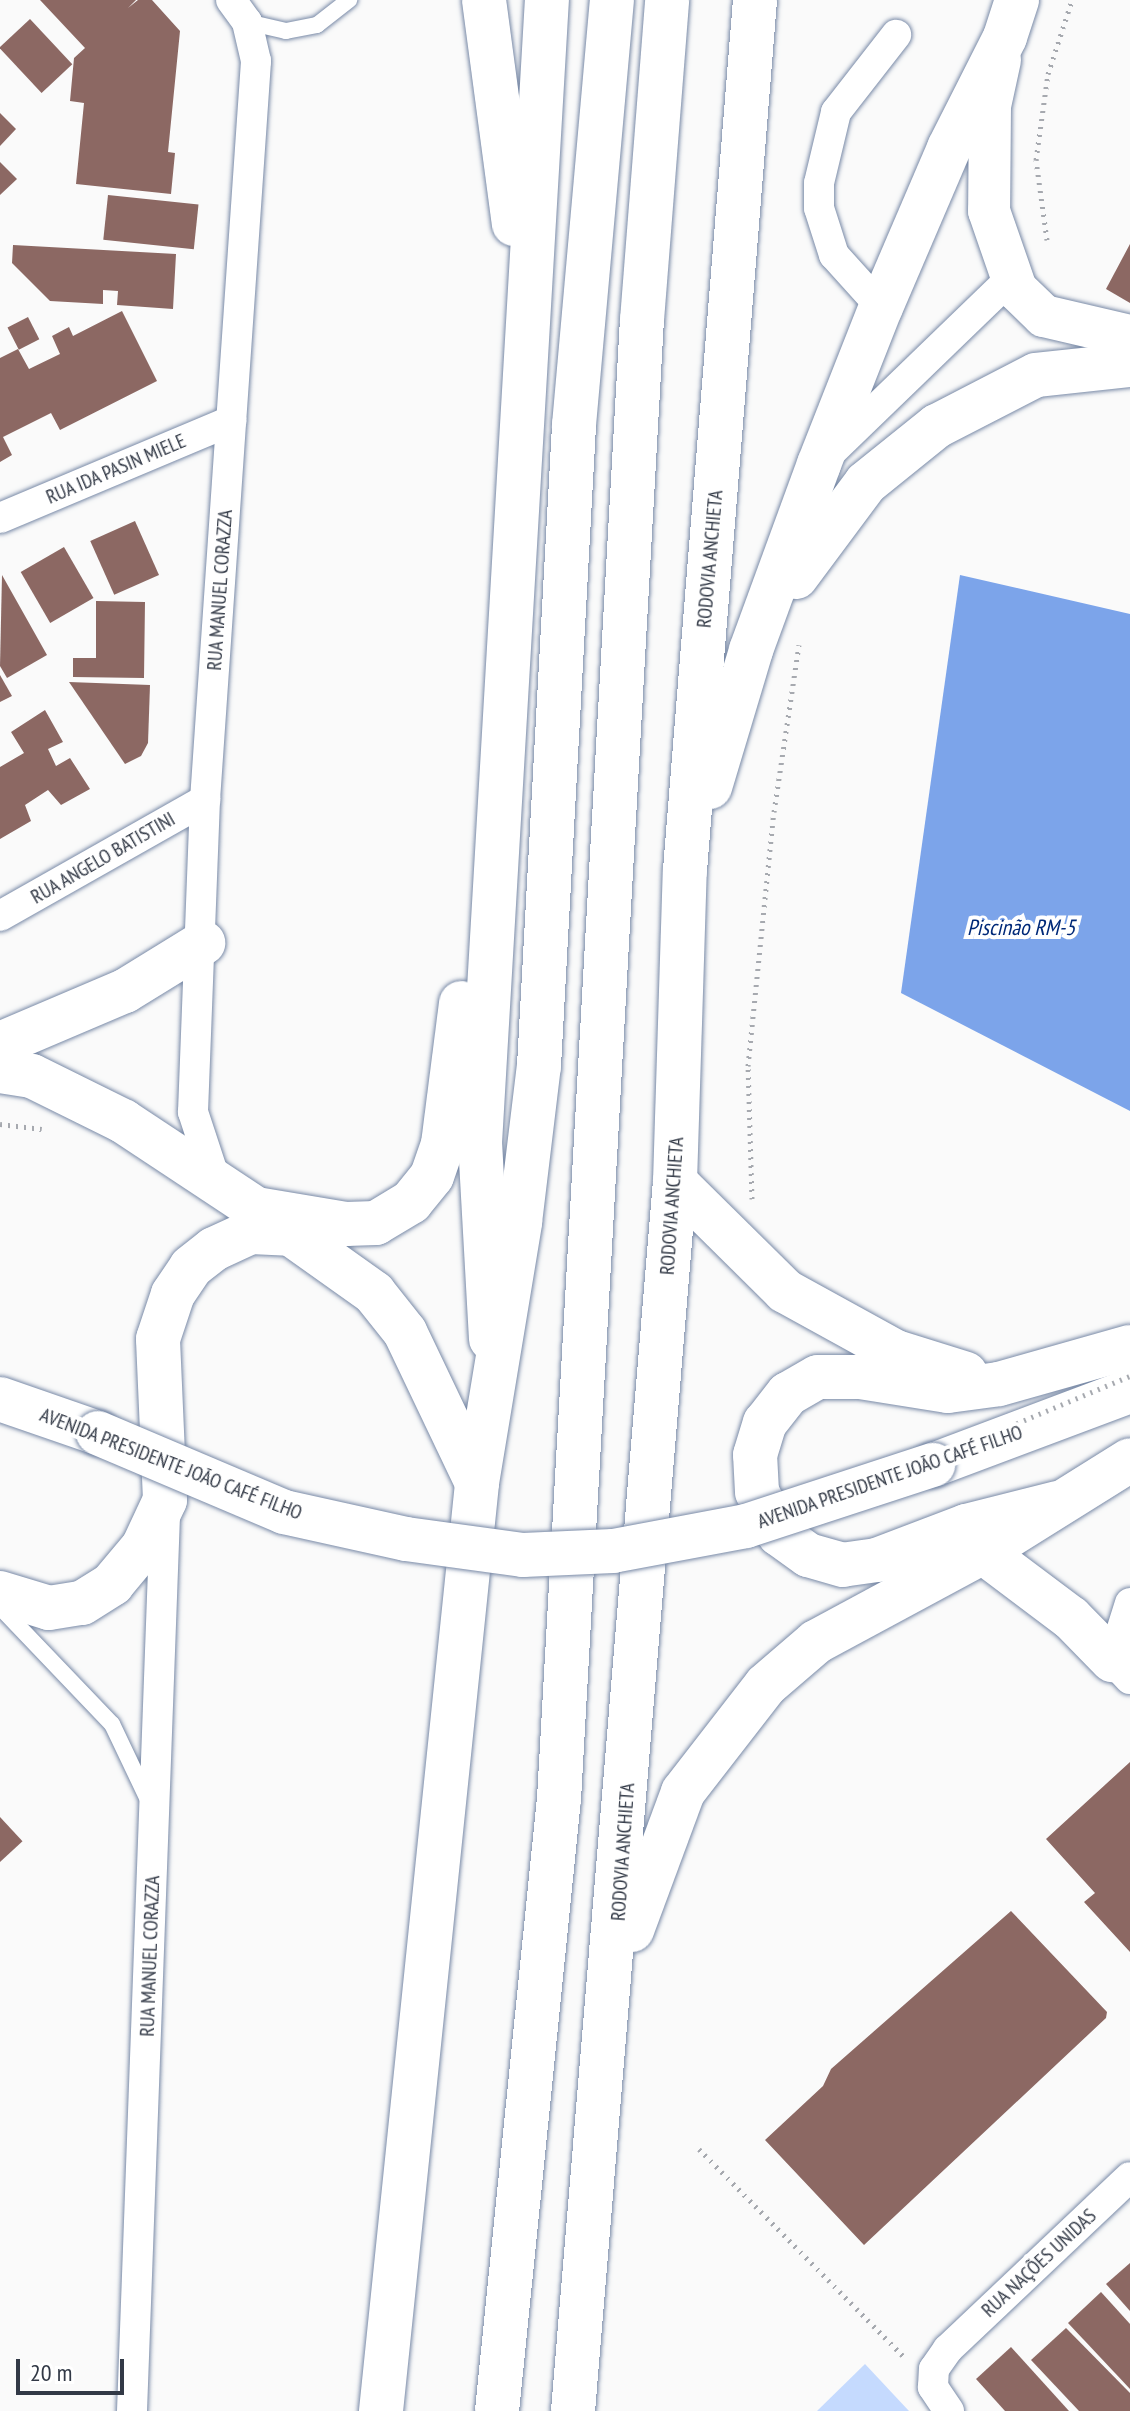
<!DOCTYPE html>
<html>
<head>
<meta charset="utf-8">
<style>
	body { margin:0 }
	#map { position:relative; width:1130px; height:2411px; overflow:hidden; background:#fafafa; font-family:"PT Sans Narrow",sans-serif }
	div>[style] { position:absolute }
	.green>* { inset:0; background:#c5dafe }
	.water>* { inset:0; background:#7ca4ea }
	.building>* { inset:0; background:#8c6863; transform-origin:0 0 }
	.path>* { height:5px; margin-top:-2.5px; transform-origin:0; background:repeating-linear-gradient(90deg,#a6a9af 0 2px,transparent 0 8px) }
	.roads { filter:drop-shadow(0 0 2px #798aa7) drop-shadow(0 0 2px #798aa7) }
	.service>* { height:16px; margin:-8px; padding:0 8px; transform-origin:8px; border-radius:8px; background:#fff }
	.minor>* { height:30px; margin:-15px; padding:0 15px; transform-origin:15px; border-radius:15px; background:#fff }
	.secondary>* { height:42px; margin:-21px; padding:0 21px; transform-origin:21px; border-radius:21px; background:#fff }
	.primary>* { height:44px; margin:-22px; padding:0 22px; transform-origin:22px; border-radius:22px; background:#fff }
	.trunk>* { height:44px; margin:-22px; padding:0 22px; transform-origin:22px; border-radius:22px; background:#fff }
	.motorway>* { height:44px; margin:-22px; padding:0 22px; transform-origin:22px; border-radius:22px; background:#fff }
	.path-bridge>* { height:5px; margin-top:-2.5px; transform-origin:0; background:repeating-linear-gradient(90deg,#a6a9af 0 2px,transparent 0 8px) }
	.bridges { filter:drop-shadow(0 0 2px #798aa7) drop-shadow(0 0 2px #798aa7) }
	.primary-bridge>* { height:44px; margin:-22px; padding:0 22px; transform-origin:22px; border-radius:22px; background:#fff }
	span { translate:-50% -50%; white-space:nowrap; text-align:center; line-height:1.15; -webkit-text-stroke:8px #fff; paint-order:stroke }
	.street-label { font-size:20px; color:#323946 }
	.water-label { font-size:22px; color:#002978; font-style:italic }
	.scale { position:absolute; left:16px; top:2359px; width:108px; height:36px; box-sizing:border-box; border:4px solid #323946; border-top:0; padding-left:10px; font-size:24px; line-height:28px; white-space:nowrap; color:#323946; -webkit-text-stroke:6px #fff; paint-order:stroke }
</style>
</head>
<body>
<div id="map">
	<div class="green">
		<div style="clip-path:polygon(865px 2364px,909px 2411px,817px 2411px)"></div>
	</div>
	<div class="water">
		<div style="clip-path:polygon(960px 575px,1130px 614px,1130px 1111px,901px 993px)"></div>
	</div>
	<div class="building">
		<div style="clip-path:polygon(40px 0,136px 0,128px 8px,138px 0,152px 0,180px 31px,168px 152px,175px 153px,171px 194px,76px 184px,84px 103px,70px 101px,74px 58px,85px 48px)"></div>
		<div style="left:30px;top:19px;width:62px;height:42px;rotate:47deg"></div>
		<div style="clip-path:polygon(0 113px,16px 129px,0 146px)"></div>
		<div style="clip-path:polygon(0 162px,17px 179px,0 195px)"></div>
		<div style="left:108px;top:195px;width:91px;height:45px;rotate:6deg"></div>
		<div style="clip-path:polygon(1130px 244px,1130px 303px,1106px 289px)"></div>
		<div style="clip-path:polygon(13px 245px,176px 254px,173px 309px,117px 305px,118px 291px,103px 290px,103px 304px,50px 301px,12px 263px)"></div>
		<div style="clip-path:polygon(122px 311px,157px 381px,60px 430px,51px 413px,3px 437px,12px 455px,0 462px,0 358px,18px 349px,29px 369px,60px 354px,52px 336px,69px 327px,73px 336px)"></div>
		<div style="left:28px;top:317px;width:25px;height:23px;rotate:63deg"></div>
		<div style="left:135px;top:521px;width:59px;height:49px;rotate:66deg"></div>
		<div style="left:64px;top:547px;width:59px;height:50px;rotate:60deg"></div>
		<div style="clip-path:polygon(2px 575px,47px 655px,7px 678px,0 666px)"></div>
		<div style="clip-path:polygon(96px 601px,145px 602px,144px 678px,73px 677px,73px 658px,96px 658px)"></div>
		<div style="clip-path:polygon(0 675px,12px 696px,0 702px)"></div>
		<div style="clip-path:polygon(69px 682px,150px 685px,148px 743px,141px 756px,125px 764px)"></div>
		<div style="clip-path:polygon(45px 710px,63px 742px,48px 749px,56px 766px,70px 758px,90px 789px,61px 805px,48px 790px,25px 805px,31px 821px,0 839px,0 767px,24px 753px,11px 732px)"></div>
		<div style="clip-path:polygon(1130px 1762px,1130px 1952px,1084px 1902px,1095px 1893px,1046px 1839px)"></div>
		<div style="left:0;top:1817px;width:33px;height:461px;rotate:47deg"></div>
		<div style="clip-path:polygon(1011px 1911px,1107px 2012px,1106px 2018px,864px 2245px,765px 2140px,823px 2086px,831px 2069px)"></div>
		<div style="clip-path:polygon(1130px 2263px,1130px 2311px,1106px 2284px)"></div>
		<div style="clip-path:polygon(1101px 2292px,1130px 2324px,1130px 2389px,1068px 2323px)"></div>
		<div style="clip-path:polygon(1066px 2328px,1130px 2393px,1130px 2411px,1079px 2411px,1031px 2360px)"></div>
		<div style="clip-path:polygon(1011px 2347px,1069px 2411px,1005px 2411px,976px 2379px)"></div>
	</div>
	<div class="path">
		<div style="left:1047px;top:240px;width:81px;rotate:-97.8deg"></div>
		<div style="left:1036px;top:160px;width:87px;rotate:-82.1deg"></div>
		<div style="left:1048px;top:74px;width:78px;rotate:-72deg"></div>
		<div style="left:0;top:1124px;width:42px;rotate:6.8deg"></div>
		<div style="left:752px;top:1199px;width:133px;rotate:-91.7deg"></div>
		<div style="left:748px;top:1066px;width:255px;rotate:-84.2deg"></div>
		<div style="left:774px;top:812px;width:169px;rotate:-81.5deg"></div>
		<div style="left:699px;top:2149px;width:293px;rotate:45.4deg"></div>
	</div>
	<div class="roads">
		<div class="service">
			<div style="left:247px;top:22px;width:40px;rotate:13deg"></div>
			<div style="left:286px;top:31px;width:32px;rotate:-11deg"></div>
			<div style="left:317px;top:25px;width:41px;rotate:-38deg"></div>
			<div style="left:0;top:1607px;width:162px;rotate:46.3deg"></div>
			<div style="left:112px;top:1724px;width:89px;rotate:64.6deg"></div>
		</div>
		<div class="minor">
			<div style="left:881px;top:307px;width:70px;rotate:-132.1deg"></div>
			<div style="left:834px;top:255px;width:49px;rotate:-107.7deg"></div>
			<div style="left:819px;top:208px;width:25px;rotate:-90deg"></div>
			<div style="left:819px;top:183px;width:73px;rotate:-76.5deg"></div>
			<div style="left:836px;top:112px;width:98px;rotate:-52.1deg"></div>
			<div style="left:829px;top:454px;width:253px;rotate:-44deg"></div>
			<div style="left:0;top:518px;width:251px;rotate:-22.8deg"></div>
			<div style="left:0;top:916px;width:236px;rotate:-29.5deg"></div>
			<div style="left:216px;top:1182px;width:74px;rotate:-108.2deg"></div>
			<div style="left:193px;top:1112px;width:312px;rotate:-87.8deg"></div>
			<div style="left:205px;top:800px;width:741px;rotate:-86.05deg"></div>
			<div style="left:256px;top:61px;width:40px;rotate:-103deg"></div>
			<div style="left:247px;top:22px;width:27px;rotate:-126deg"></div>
			<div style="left:1130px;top:1603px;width:60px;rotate:107.5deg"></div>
			<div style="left:1112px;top:1660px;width:26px;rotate:47deg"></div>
			<div style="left:132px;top:2411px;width:898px;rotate:-87.89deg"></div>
			<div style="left:949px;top:2411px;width:29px;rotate:-124deg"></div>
			<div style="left:933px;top:2387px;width:18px;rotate:-87deg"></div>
			<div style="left:934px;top:2369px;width:24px;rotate:-55deg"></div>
			<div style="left:948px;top:2349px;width:250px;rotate:-43.4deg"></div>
		</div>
		<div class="secondary">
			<div style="left:1000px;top:60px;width:47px;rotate:102.3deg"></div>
			<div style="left:990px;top:106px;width:105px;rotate:90.5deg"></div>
			<div style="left:989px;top:211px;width:83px;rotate:70.9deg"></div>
			<div style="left:1016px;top:289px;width:39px;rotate:44deg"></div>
			<div style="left:1044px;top:316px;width:88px;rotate:13.1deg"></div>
		</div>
		<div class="primary">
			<div style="left:0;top:1044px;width:136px;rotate:-23deg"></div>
			<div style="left:125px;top:991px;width:92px;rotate:-31.6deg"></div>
			<div style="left:0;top:1071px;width:32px;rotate:9deg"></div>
			<div style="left:32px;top:1076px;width:102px;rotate:26.3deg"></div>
			<div style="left:123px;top:1121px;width:159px;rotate:33.5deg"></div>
			<div style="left:0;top:1399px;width:104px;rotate:19.1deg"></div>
			<div style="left:933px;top:1465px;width:210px;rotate:-20.6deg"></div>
			<div style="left:0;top:1593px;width:51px;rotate:17deg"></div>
			<div style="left:49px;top:1608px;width:33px;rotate:-9deg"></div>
			<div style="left:82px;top:1603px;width:36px;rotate:-32deg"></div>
			<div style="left:112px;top:1584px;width:48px;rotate:-50deg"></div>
			<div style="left:143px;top:1547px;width:52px;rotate:-64.9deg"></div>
			<div style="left:165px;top:1500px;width:161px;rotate:-92.5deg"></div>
			<div style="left:158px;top:1339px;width:47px;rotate:-71.6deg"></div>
			<div style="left:173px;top:1294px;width:32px;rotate:-56deg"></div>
			<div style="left:191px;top:1267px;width:29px;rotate:-38deg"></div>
			<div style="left:214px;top:1249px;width:41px;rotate:-24.7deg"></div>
			<div style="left:251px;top:1232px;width:43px;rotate:2.7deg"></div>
		</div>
		<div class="trunk">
			<div style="left:484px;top:0;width:226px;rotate:82.4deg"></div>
			<div style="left:796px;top:577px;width:117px;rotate:-53.3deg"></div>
			<div style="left:866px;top:483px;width:91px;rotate:-38.8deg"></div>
			<div style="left:937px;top:426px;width:111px;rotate:-27.3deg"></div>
			<div style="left:1036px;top:375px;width:95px;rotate:-6.1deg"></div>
			<div style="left:710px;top:787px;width:143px;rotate:-73.3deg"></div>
			<div style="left:751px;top:650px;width:198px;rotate:-69.9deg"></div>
			<div style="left:819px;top:464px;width:169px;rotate:-68.5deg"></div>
			<div style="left:881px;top:307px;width:173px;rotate:-66.8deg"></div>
			<div style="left:949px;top:148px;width:124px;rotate:-63.2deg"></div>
			<div style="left:1005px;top:37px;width:39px;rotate:-72deg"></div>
			<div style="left:675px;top:1182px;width:155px;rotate:44.7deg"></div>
			<div style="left:785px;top:1291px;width:127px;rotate:28.8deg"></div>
			<div style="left:896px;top:1352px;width:73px;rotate:17.4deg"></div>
			<div style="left:256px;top:1209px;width:91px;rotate:9.5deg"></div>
			<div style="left:346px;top:1224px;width:30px;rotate:-2deg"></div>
			<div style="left:376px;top:1223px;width:41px;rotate:-31deg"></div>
			<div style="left:411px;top:1202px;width:33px;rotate:-51deg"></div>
			<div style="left:432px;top:1176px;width:34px;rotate:-71deg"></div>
			<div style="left:443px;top:1144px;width:142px;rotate:-82.7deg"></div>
			<div style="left:491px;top:1339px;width:196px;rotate:-93.2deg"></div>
			<div style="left:480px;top:1143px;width:1145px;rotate:-86.65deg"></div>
			<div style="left:1057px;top:1503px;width:94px;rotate:165.8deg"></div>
			<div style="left:966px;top:1526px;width:95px;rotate:159.1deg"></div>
			<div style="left:877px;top:1560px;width:34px;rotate:172deg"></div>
			<div style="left:843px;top:1565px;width:36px;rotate:-164deg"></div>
			<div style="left:808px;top:1555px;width:36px;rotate:-144deg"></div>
			<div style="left:779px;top:1534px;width:47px;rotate:-117.6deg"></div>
			<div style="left:757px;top:1492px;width:37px;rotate:-93deg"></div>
			<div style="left:755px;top:1455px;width:34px;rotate:-73deg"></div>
			<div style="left:765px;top:1423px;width:37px;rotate:-52deg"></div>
			<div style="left:788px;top:1394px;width:34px;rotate:-30deg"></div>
			<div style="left:818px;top:1377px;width:42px"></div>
			<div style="left:860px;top:1377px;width:89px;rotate:9deg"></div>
			<div style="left:948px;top:1391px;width:51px;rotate:-7.8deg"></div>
			<div style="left:999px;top:1384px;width:136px;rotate:-15.8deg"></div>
			<div style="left:983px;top:1552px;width:110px;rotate:36.9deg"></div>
			<div style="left:1071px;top:1618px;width:59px;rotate:45.7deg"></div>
			<div style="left:632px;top:1930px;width:147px;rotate:-69.7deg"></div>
			<div style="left:683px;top:1792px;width:135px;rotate:-52.2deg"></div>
			<div style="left:766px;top:1685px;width:66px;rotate:-40.7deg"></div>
			<div style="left:816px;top:1642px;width:190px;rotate:-28.3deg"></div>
			<div style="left:983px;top:1552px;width:173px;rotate:-32deg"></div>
			<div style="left:573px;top:2411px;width:1233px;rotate:-85.26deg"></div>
			<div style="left:675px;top:1182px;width:312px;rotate:-88.2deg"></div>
			<div style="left:685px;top:870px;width:873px;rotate:-85.4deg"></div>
		</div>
		<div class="motorway">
			<div style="left:256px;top:1209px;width:145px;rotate:35.4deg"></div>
			<div style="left:374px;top:1293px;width:50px;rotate:51.5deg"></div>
			<div style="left:405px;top:1332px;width:167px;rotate:64.5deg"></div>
			<div style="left:381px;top:2411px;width:933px;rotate:-84.09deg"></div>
			<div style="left:477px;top:1483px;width:265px;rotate:-80.6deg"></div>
			<div style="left:520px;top:1222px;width:157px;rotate:-83.1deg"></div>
			<div style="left:539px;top:1066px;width:642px;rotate:-86.87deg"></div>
			<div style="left:574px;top:425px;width:427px;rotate:-84.9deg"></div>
			<div style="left:497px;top:2411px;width:615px;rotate:-84.22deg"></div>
			<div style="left:559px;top:1799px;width:1481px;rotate:-86.79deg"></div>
			<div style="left:642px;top:320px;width:321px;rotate:-85.5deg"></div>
		</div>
	</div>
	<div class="path-bridge">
		<div style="left:965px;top:1445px;width:179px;rotate:-22.7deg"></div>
	</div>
	<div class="bridges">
		<div class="primary-bridge">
			<div style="left:98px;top:1433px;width:202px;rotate:23deg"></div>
			<div style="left:284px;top:1512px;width:125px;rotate:12.5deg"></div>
			<div style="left:406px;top:1539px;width:118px;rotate:7.8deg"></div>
			<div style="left:523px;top:1555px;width:90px;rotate:-2.5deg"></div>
			<div style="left:613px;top:1551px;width:135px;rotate:-10.6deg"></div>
			<div style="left:746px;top:1526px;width:197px;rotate:-18.1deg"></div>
		</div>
	</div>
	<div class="street-label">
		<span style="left:116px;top:469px;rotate:-23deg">RUA IDA PASIN MIELE</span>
		<span style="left:710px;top:559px;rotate:-85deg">RODOVIA ANCHIETA</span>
		<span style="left:220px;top:590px;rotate:-86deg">RUA MANUEL CORAZZA</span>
		<span style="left:103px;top:858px;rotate:-30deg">RUA ANGELO BATISTINI</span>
		<span style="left:672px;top:1206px;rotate:-86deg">RODOVIA ANCHIETA</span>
		<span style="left:171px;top:1464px;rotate:21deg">AVENIDA PRESIDENTE JOÃO CAFÉ FILHO</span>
		<span style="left:890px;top:1477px;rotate:-19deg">AVENIDA PRESIDENTE JOÃO CAFÉ FILHO</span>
		<span style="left:623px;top:1852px;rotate:-86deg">RODOVIA ANCHIETA</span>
		<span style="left:150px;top:1956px;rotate:-88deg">RUA MANUEL CORAZZA</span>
		<span style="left:1039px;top:2263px;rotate:-43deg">RUA NAÇÕES UNIDAS</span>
	</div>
	<div class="water-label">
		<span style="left:1021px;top:928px">Piscinão RM-5</span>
	</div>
	<div class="scale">20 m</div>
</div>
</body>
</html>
